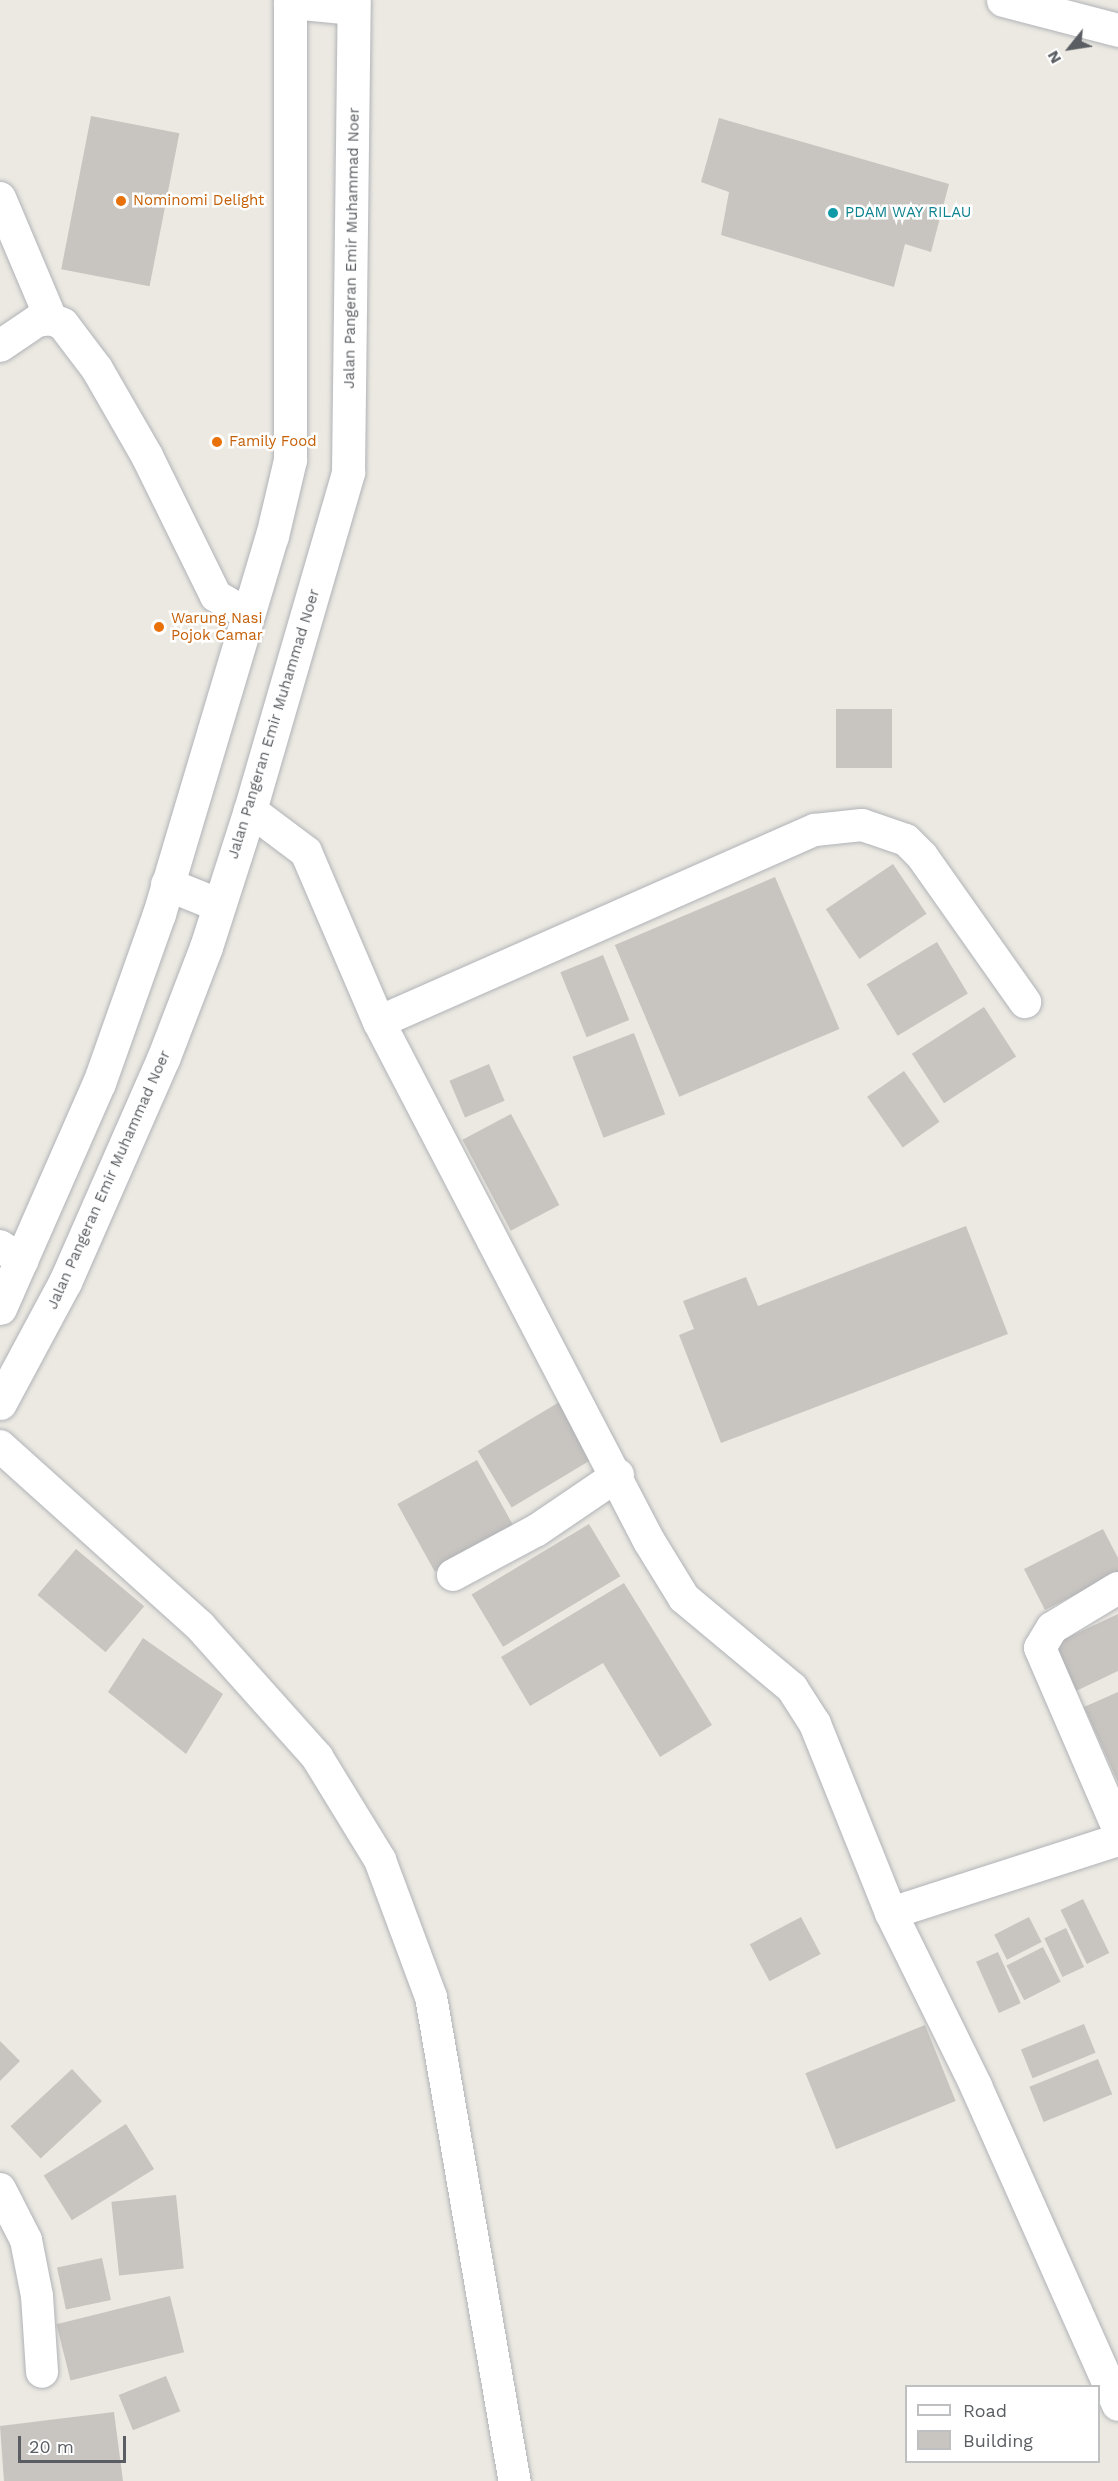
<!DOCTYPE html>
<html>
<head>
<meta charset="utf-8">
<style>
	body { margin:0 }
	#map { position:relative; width:1118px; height:2481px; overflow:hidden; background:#ece9e2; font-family:"Work Sans",sans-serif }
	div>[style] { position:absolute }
	.building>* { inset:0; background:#c8c4c0; transform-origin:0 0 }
	.roads { filter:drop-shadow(0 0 2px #b0b3b7) drop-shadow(0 0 2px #b0b3b7) }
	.street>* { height:32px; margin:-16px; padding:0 16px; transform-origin:16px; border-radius:16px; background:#fff }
	.secondary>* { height:33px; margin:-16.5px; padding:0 16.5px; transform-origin:16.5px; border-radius:16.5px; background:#fff }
	.dots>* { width:16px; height:16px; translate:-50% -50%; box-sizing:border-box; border:3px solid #fff; border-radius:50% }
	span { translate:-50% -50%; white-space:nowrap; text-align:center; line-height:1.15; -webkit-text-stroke:5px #fff; paint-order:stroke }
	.food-label { font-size:15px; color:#c56008 }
	.left { translate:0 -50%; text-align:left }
	.culture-label { font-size:15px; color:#0d838f }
	.street-label { font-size:15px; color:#5a5e62 }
	.legend { position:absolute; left:905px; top:2385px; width:195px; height:78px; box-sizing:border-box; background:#fff; border:2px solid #bdbfc0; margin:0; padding:8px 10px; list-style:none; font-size:18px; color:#5a5e62 }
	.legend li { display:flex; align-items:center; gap:12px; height:30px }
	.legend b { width:30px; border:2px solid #bdbfc0 }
	.north { position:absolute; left:1040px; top:18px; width:60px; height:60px; -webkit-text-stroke:4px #fff; paint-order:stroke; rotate:240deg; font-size:16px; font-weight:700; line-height:24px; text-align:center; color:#5a5e62 }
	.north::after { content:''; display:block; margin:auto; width:21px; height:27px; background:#5a5e62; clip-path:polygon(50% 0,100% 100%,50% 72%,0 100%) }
	.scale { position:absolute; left:18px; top:2436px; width:108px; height:27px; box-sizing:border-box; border:3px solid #5a5e62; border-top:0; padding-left:8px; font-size:18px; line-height:21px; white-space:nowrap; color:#5a5e62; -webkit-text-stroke:4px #fff; paint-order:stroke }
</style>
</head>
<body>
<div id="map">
	<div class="building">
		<div style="left:91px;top:116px;width:90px;height:156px;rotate:11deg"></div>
		<div style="clip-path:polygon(719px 118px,949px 184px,931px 252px,905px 244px,894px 287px,721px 235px,729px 192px,701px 182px)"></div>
		<div style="left:836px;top:709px;width:56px;height:59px"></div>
		<div style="left:893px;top:864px;width:60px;height:81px;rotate:56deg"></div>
		<div style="left:775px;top:877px;width:165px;height:174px;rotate:67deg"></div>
		<div style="left:937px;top:942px;width:60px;height:82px;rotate:59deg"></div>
		<div style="left:603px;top:955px;width:70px;height:46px;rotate:68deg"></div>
		<div style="left:984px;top:1007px;width:59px;height:86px;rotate:57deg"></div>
		<div style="left:634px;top:1033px;width:87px;height:66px;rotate:69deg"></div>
		<div style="left:489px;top:1064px;width:40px;height:43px;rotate:67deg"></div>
		<div style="left:904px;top:1071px;width:62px;height:45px;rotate:55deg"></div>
		<div style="left:511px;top:1114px;width:103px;height:55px;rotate:62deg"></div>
		<div style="clip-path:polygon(966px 1226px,1008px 1334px,721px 1443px,679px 1335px,694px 1329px,683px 1301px,746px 1277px,758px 1306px)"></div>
		<div style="left:566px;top:1398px;width:66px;height:103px;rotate:59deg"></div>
		<div style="left:477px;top:1460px;width:77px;height:91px;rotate:61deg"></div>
		<div style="left:589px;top:1524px;width:61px;height:137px;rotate:59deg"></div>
		<div style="clip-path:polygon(1103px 1529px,1118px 1558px,1118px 1573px,1045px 1610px,1024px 1569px)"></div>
		<div style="left:76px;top:1549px;width:89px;height:60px;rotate:40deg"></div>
		<div style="clip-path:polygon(624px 1583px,712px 1725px,660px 1757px,603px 1663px,530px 1706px,501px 1657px)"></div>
		<div style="clip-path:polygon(1118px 1614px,1118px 1671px,1076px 1691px,1054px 1644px)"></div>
		<div style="clip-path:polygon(143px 1638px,223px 1694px,186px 1754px,108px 1692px)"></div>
		<div style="clip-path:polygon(1118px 1692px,1118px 1782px,1084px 1707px)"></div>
		<div style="left:1083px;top:1899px;width:60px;height:25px;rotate:64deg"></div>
		<div style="left:801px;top:1917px;width:42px;height:58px;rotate:62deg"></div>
		<div style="left:1029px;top:1917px;width:28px;height:39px;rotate:63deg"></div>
		<div style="left:1066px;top:1928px;width:43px;height:24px;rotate:65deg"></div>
		<div style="left:1043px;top:1947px;width:39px;height:41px;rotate:63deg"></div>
		<div style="left:998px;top:1952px;width:56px;height:24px;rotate:66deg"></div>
		<div style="left:1084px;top:2024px;width:31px;height:68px;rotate:68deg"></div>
		<div style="left:925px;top:2025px;width:82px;height:129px;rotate:68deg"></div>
		<div style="clip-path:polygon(0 2041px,20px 2061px,0 2081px)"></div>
		<div style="left:1098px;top:2059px;width:38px;height:74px;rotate:68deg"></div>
		<div style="left:72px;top:2069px;width:44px;height:84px;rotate:47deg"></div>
		<div style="left:126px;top:2124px;width:53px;height:97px;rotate:58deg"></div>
		<div style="left:176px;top:2195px;width:74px;height:65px;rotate:84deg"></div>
		<div style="left:102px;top:2258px;width:43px;height:46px;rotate:78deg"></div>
		<div style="left:170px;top:2296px;width:58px;height:117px;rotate:76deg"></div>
		<div style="left:166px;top:2376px;width:38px;height:51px;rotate:68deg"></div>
		<div style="clip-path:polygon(114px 2412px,123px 2481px,4px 2481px,0 2426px)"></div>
	</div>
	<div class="roads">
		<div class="street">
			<div style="left:0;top:198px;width:131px;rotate:67.1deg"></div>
			<div style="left:0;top:346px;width:45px;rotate:-34deg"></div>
			<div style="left:37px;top:321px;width:14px;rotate:-8deg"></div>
			<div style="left:51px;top:319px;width:13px;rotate:23deg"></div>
			<div style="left:63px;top:324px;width:56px;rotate:52.9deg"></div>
			<div style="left:97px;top:369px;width:100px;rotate:60.1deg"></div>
			<div style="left:147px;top:456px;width:156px;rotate:63.8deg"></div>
			<div style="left:216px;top:596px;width:38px;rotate:30deg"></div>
			<div style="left:250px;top:810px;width:70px;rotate:36.9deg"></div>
			<div style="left:306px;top:852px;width:185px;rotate:66.8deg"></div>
			<div style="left:379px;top:1022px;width:585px;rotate:62.52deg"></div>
			<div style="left:649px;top:1541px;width:67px;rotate:58.4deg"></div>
			<div style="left:684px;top:1598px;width:141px;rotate:39.8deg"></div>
			<div style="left:792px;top:1688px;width:43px;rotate:57.4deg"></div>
			<div style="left:815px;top:1724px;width:204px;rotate:68.1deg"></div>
			<div style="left:891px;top:1913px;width:193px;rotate:63.8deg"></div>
			<div style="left:976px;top:2086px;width:349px;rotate:66deg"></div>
			<div style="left:379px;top:1022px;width:476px;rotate:-23.8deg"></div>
			<div style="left:815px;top:830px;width:47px;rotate:-6.1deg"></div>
			<div style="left:862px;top:825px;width:46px;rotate:18.8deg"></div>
			<div style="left:906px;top:840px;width:23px;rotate:45deg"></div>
			<div style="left:922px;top:856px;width:179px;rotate:54.8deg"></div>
			<div style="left:0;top:1246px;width:27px;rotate:34deg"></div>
			<div style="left:0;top:1446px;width:269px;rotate:42deg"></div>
			<div style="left:200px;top:1626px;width:176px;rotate:48.2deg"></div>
			<div style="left:317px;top:1757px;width:121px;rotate:58.5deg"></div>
			<div style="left:380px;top:1860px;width:146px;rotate:69.6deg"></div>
			<div style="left:431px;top:1997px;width:491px;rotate:80.2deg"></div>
			<div style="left:453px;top:1575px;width:95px;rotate:-28.2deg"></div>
			<div style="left:537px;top:1530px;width:98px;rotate:-34.2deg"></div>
			<div style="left:1118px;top:1588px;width:77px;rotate:148.8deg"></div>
			<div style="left:1052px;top:1628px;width:23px;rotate:121deg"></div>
			<div style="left:1040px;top:1648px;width:196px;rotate:66.6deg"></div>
			<div style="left:891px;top:1913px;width:238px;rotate:-17.8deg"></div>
			<div style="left:0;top:2189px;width:57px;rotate:63deg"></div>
			<div style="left:26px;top:2240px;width:57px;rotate:78.9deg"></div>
			<div style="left:37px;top:2296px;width:76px;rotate:86.2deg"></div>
		</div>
		<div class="secondary">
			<div style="left:1003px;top:0;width:119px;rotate:14.6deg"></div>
			<div style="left:290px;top:2px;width:63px;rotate:5.4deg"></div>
			<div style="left:167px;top:884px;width:56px;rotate:22deg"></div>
			<div style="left:0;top:1308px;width:246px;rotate:-66.3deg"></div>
			<div style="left:99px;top:1083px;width:179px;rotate:-70.5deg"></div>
			<div style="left:159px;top:914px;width:395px;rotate:-73.4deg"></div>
			<div style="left:272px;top:536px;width:78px;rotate:-76.7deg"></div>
			<div style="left:290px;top:460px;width:460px;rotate:-90deg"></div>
			<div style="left:0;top:1403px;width:137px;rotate:-61.8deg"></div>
			<div style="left:65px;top:1282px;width:244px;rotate:-66.3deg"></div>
			<div style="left:163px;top:1059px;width:120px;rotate:-69deg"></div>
			<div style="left:206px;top:947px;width:144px;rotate:-72.2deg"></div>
			<div style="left:250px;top:810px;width:352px;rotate:-73.8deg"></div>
			<div style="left:348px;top:472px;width:472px;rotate:-89.3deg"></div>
		</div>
	</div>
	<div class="dots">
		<div style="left:121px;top:201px;background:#e8710a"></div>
		<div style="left:833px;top:213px;background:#0f9aa8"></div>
		<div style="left:217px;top:442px;background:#e8710a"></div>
		<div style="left:159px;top:627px;background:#e8710a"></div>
	</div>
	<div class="food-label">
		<span class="left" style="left:133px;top:201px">Nominomi Delight</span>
		<span class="left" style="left:229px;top:442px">Family Food</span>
		<span class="left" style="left:171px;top:627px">Warung Nasi<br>Pojok Camar</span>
	</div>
	<div class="culture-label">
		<span class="left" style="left:845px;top:213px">PDAM WAY RILAU</span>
	</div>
	<div class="street-label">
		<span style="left:352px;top:248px;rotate:-89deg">Jalan Pangeran Emir Muhammad Noer</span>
		<span style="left:274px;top:724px;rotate:-73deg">Jalan Pangeran Emir Muhammad Noer</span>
		<span style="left:109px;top:1180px;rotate:-66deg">Jalan Pangeran Emir Muhammad Noer</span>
	</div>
	<ul class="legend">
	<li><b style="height:8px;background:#fff"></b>Road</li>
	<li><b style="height:16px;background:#c8c4c0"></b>Building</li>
	</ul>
	<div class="north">N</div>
	<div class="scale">20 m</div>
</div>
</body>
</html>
